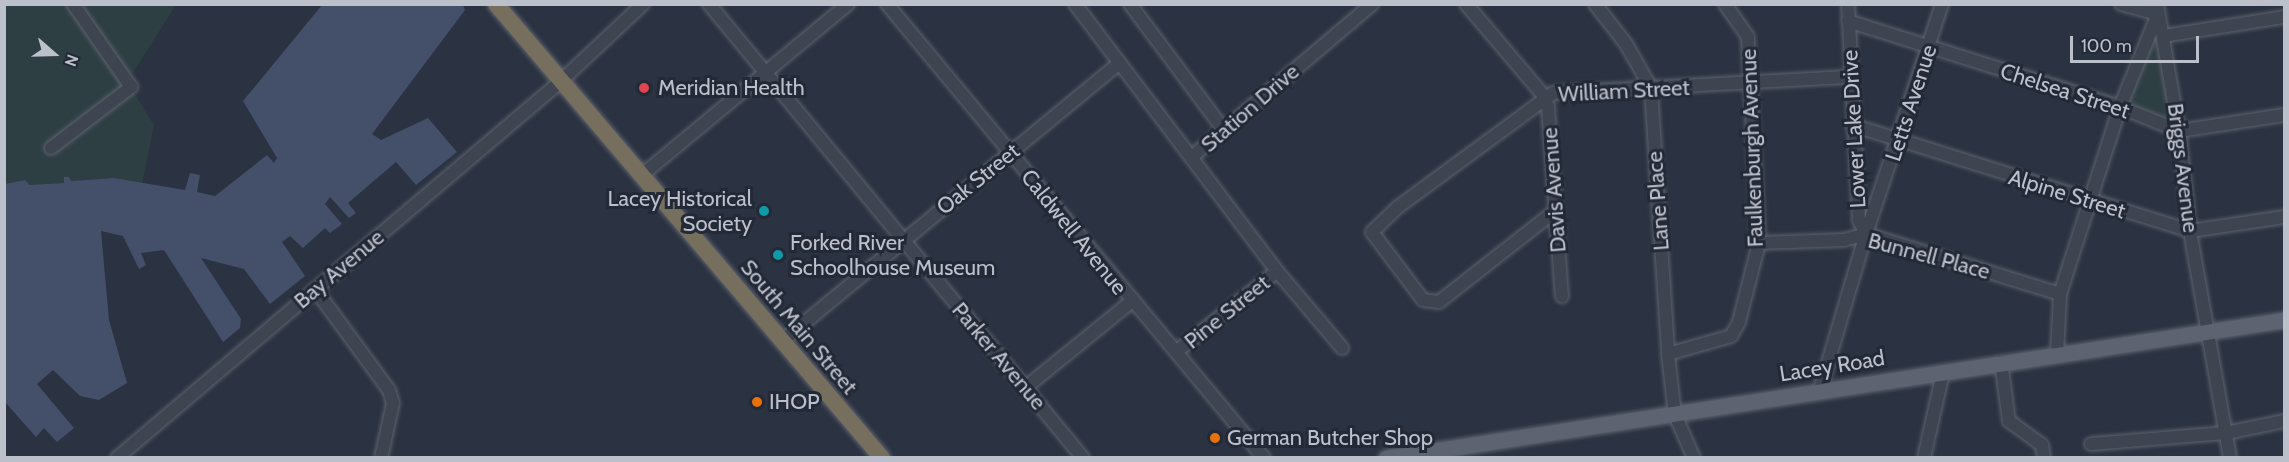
<!DOCTYPE html>
<html>
<head>
<meta charset="utf-8">
<style>
	body { margin:0 }
	#map { position:relative; width:2289px; height:462px; overflow:hidden; background:#2b3241; font-family:Cabin,sans-serif }
	div>[style] { position:absolute }
	.green>* { inset:0; background:#2e3f43 }
	.water>* { inset:0; background:#445069 }
	.roads { filter:drop-shadow(0 0 2px #5d626e) drop-shadow(0 0 2px #5d626e) }
	.minor>* { height:12px; margin:-6px; padding:0 6px; transform-origin:6px; border-radius:6px; background:#3f4451 }
	.major>* { height:15px; margin:-7.5px; padding:0 7.5px; transform-origin:7.5px; border-radius:7.5px; background:#5d6371 }
	.highway>* { height:16px; margin:-8px; padding:0 8px; transform-origin:8px; border-radius:8px; background:#766f5d }
	.dots>* { width:16px; height:16px; translate:-50% -50%; box-sizing:border-box; border:3px solid #232936; border-radius:50% }
	span { translate:-50% -50%; white-space:nowrap; text-align:center; line-height:1.15; -webkit-text-stroke:6px #232936; paint-order:stroke }
	.poi-label { font-size:22px; color:#bcc0cb }
	.left { translate:0 -50%; text-align:left }
	.right { translate:-100% -50%; text-align:right }
	.street-label { font-size:22px; color:#bcc0cb }
	.frame { position:absolute; inset:0; border:6px solid #bcc0cb; pointer-events:none }
	.north { position:absolute; left:24px; top:24px; width:60px; height:60px; -webkit-text-stroke:4px #232936; paint-order:stroke; rotate:110deg; font-size:16px; font-weight:700; line-height:24px; text-align:center; color:#bcc0cb }
	.north::after { content:''; display:block; margin:auto; width:21px; height:27px; background:#bcc0cb; clip-path:polygon(50% 0,100% 100%,50% 72%,0 100%) }
	.scale { position:absolute; left:2070px; top:36px; width:129px; height:27px; box-sizing:border-box; border:3px solid #bcc0cb; border-top:0; padding-left:8px; font-size:18px; line-height:21px; white-space:nowrap; color:#bcc0cb; -webkit-text-stroke:4px #232936; paint-order:stroke }
</style>
</head>
<body>
<div id="map">
	<div class="green">
		<div style="clip-path:polygon(4px 5px,176px 5px,127px 82px,154px 125px,142px 184px,114px 178px,70px 181px,70px 177px,64px 183px,28px 185px,25px 180px,5px 184px)"></div>
		<div style="clip-path:polygon(2150px 40px,2161px 41px,2171px 120px,2127px 103px)"></div>
	</div>
	<div class="water">
		<div style="clip-path:polygon(322px 5px,463px 5px,465px 10px,372px 134px,381px 140px,428px 118px,457px 152px,416px 185px,396px 162px,348px 203px,356px 213px,349px 218px,330px 197px,325px 204px,342px 224px,330px 233px,325px 228px,303px 248px,290px 236px,282px 242px,305px 276px,270px 304px,244px 269px,201px 258px,241px 319px,240px 328px,223px 342px,164px 250px,141px 253px,146px 265px,139px 269px,123px 236px,101px 231px,109px 320px,127px 383px,99px 400px,80px 396px,53px 370px,37px 384px,74px 428px,57px 442px,44px 428px,36px 437px,5px 402px,5px 184px,25px 180px,29px 185px,64px 183px,64px 177px,69px 177px,71px 181px,114px 178px,185px 190px,190px 173px,200px 175px,197px 192px,215px 196px,267px 155px,274px 163px,277px 158px,243px 101px)"></div>
	</div>
	<div class="roads">
		<div class="minor">
			<div style="left:709px;top:4px;width:588px;rotate:50.52deg"></div>
			<div style="left:887px;top:4px;width:590px;rotate:50.29deg"></div>
			<div style="left:1075px;top:4px;width:335px;rotate:52.9deg"></div>
			<div style="left:1277px;top:271px;width:101px;rotate:49.8deg"></div>
			<div style="left:1130px;top:4px;width:157px;rotate:53.3deg"></div>
			<div style="left:1466px;top:4px;width:121px;rotate:49.7deg"></div>
			<div style="left:1544px;top:96px;width:12px;rotate:70deg"></div>
			<div style="left:1548px;top:107px;width:190px;rotate:85.8deg"></div>
			<div style="left:1595px;top:4px;width:51px;rotate:52.2deg"></div>
			<div style="left:1626px;top:44px;width:51px;rotate:60.4deg"></div>
			<div style="left:1651px;top:88px;width:267px;rotate:86.3deg"></div>
			<div style="left:1668px;top:354px;width:61px;rotate:83.5deg"></div>
			<div style="left:1675px;top:415px;width:47px;rotate:66.2deg"></div>
			<div style="left:2157px;top:4px;width:129px;rotate:80.2deg"></div>
			<div style="left:2179px;top:131px;width:101px;rotate:83.7deg"></div>
			<div style="left:2190px;top:231px;width:230px;rotate:80deg"></div>
			<div style="left:1848px;top:21px;width:285px;rotate:17.5deg"></div>
			<div style="left:2120px;top:107px;width:64px;rotate:22.1deg"></div>
			<div style="left:2179px;top:131px;width:106px;rotate:-8.7deg"></div>
			<div style="left:2164px;top:36px;width:121px;rotate:-9deg"></div>
			<div style="left:1852px;top:125px;width:354px;rotate:17.4deg"></div>
			<div style="left:2190px;top:231px;width:95px;rotate:-8.5deg"></div>
			<div style="left:51px;top:148px;width:101px;rotate:-37.3deg"></div>
			<div style="left:131px;top:87px;width:101px;rotate:-124.9deg"></div>
			<div style="left:1193px;top:156px;width:235px;rotate:-40.3deg"></div>
			<div style="left:642px;top:175px;width:268px;rotate:-39.7deg"></div>
			<div style="left:1555px;top:211px;width:147px;rotate:141.9deg"></div>
			<div style="left:1439px;top:302px;width:16px;rotate:-173deg"></div>
			<div style="left:1423px;top:300px;width:85px;rotate:-126.9deg"></div>
			<div style="left:1372px;top:232px;width:36px;rotate:-44deg"></div>
			<div style="left:1398px;top:207px;width:192px;rotate:-36.3deg"></div>
			<div style="left:1553px;top:93px;width:298px;rotate:-3.1deg"></div>
			<div style="left:1866px;top:234px;width:242px;rotate:-71.7deg"></div>
			<div style="left:1759px;top:243px;width:85px;rotate:-2deg"></div>
			<div style="left:1844px;top:240px;width:23px;rotate:-15deg"></div>
			<div style="left:1866px;top:234px;width:203px;rotate:17.2deg"></div>
			<div style="left:315px;top:289px;width:125px;rotate:53.8deg"></div>
			<div style="left:389px;top:390px;width:14px;rotate:73deg"></div>
			<div style="left:393px;top:403px;width:56px;rotate:102.3deg"></div>
			<div style="left:781px;top:342px;width:438px;rotate:-39.5deg"></div>
			<div style="left:1176px;top:352px;width:129px;rotate:-38.7deg"></div>
			<div style="left:1668px;top:354px;width:66px;rotate:-15.9deg"></div>
			<div style="left:1731px;top:336px;width:16px;rotate:-60deg"></div>
			<div style="left:1739px;top:322px;width:81px;rotate:-75.8deg"></div>
			<div style="left:1759px;top:243px;width:206px;rotate:-93.1deg"></div>
			<div style="left:1748px;top:37px;width:40px;rotate:-124.9deg"></div>
			<div style="left:2057px;top:354px;width:60px;rotate:-87.1deg"></div>
			<div style="left:2060px;top:294px;width:196px;rotate:-72.2deg"></div>
			<div style="left:2120px;top:107px;width:100px;rotate:-67.8deg"></div>
			<div style="left:2158px;top:14px;width:38px;rotate:-165deg"></div>
			<div style="left:2001px;top:362px;width:60px;rotate:82.3deg"></div>
			<div style="left:2009px;top:421px;width:41px;rotate:36deg"></div>
			<div style="left:2042px;top:445px;width:13px;rotate:81deg"></div>
			<div style="left:1025px;top:388px;width:136px;rotate:-39.1deg"></div>
			<div style="left:1820px;top:390px;width:163px;rotate:-73.6deg"></div>
			<div style="left:1866px;top:234px;width:16px;rotate:-117deg"></div>
			<div style="left:1859px;top:220px;width:216px;rotate:-92.9deg"></div>
			<div style="left:2091px;top:444px;width:135px;rotate:-4.7deg"></div>
			<div style="left:2226px;top:433px;width:59px;rotate:-11.7deg"></div>
			<div style="left:117px;top:458px;width:582px;rotate:-40.33deg"></div>
			<div style="left:561px;top:81px;width:112px;rotate:-43.2deg"></div>
			<div style="left:1924px;top:458px;width:88px;rotate:-77.5deg"></div>
		</div>
		<div class="major">
			<div style="left:1386px;top:458px;width:909px;rotate:-8.74deg"></div>
		</div>
		<div class="highway">
			<div style="left:496px;top:4px;width:596px;rotate:49.63deg"></div>
		</div>
	</div>
	<div class="dots">
		<div style="left:644px;top:88px;background:#e0444e"></div>
		<div style="left:764px;top:211px;background:#0f9aa8"></div>
		<div style="left:778px;top:255px;background:#0f9aa8"></div>
		<div style="left:757px;top:402px;background:#e8710a"></div>
		<div style="left:1215px;top:438px;background:#e8710a"></div>
	</div>
	<div class="poi-label">
		<span class="left" style="left:658px;top:88px">Meridian Health</span>
		<span class="right" style="left:752px;top:211px">Lacey Historical<br>Society</span>
		<span class="left" style="left:790px;top:255px">Forked River<br>Schoolhouse Museum</span>
		<span class="left" style="left:769px;top:402px">IHOP</span>
		<span class="left" style="left:1227px;top:438px">German Butcher Shop</span>
	</div>
	<div class="street-label">
		<span style="left:1624px;top:91px;rotate:-3deg">William Street</span>
		<span style="left:2065px;top:91px;rotate:18deg">Chelsea Street</span>
		<span style="left:1911px;top:103px;rotate:-72deg">Letts Avenue</span>
		<span style="left:1250px;top:108px;rotate:-41deg">Station Drive</span>
		<span style="left:1854px;top:129px;rotate:-93deg">Lower Lake Drive</span>
		<span style="left:1752px;top:148px;rotate:-92deg">Faulkenburgh Avenue</span>
		<span style="left:2183px;top:168px;rotate:83deg">Briggs Avenue</span>
		<span style="left:978px;top:179px;rotate:-39deg">Oak Street</span>
		<span style="left:1554px;top:190px;rotate:-94deg">Davis Avenue</span>
		<span style="left:2067px;top:194px;rotate:17deg">Alpine Street</span>
		<span style="left:1658px;top:201px;rotate:-94deg">Lane Place</span>
		<span style="left:1074px;top:232px;rotate:51deg">Caldwell Avenue</span>
		<span style="left:1929px;top:256px;rotate:15deg">Bunnell Place</span>
		<span style="left:339px;top:269px;rotate:-40deg">Bay Avenue</span>
		<span style="left:1227px;top:312px;rotate:-39deg">Pine Street</span>
		<span style="left:799px;top:327px;rotate:50deg">South Main Street</span>
		<span style="left:999px;top:356px;rotate:50deg">Parker Avenue</span>
		<span style="left:1832px;top:366px;rotate:-9deg">Lacey Road</span>
	</div>
	<div class="frame"></div>
	<div class="north">N</div>
	<div class="scale">100 m</div>
</div>
</body>
</html>
